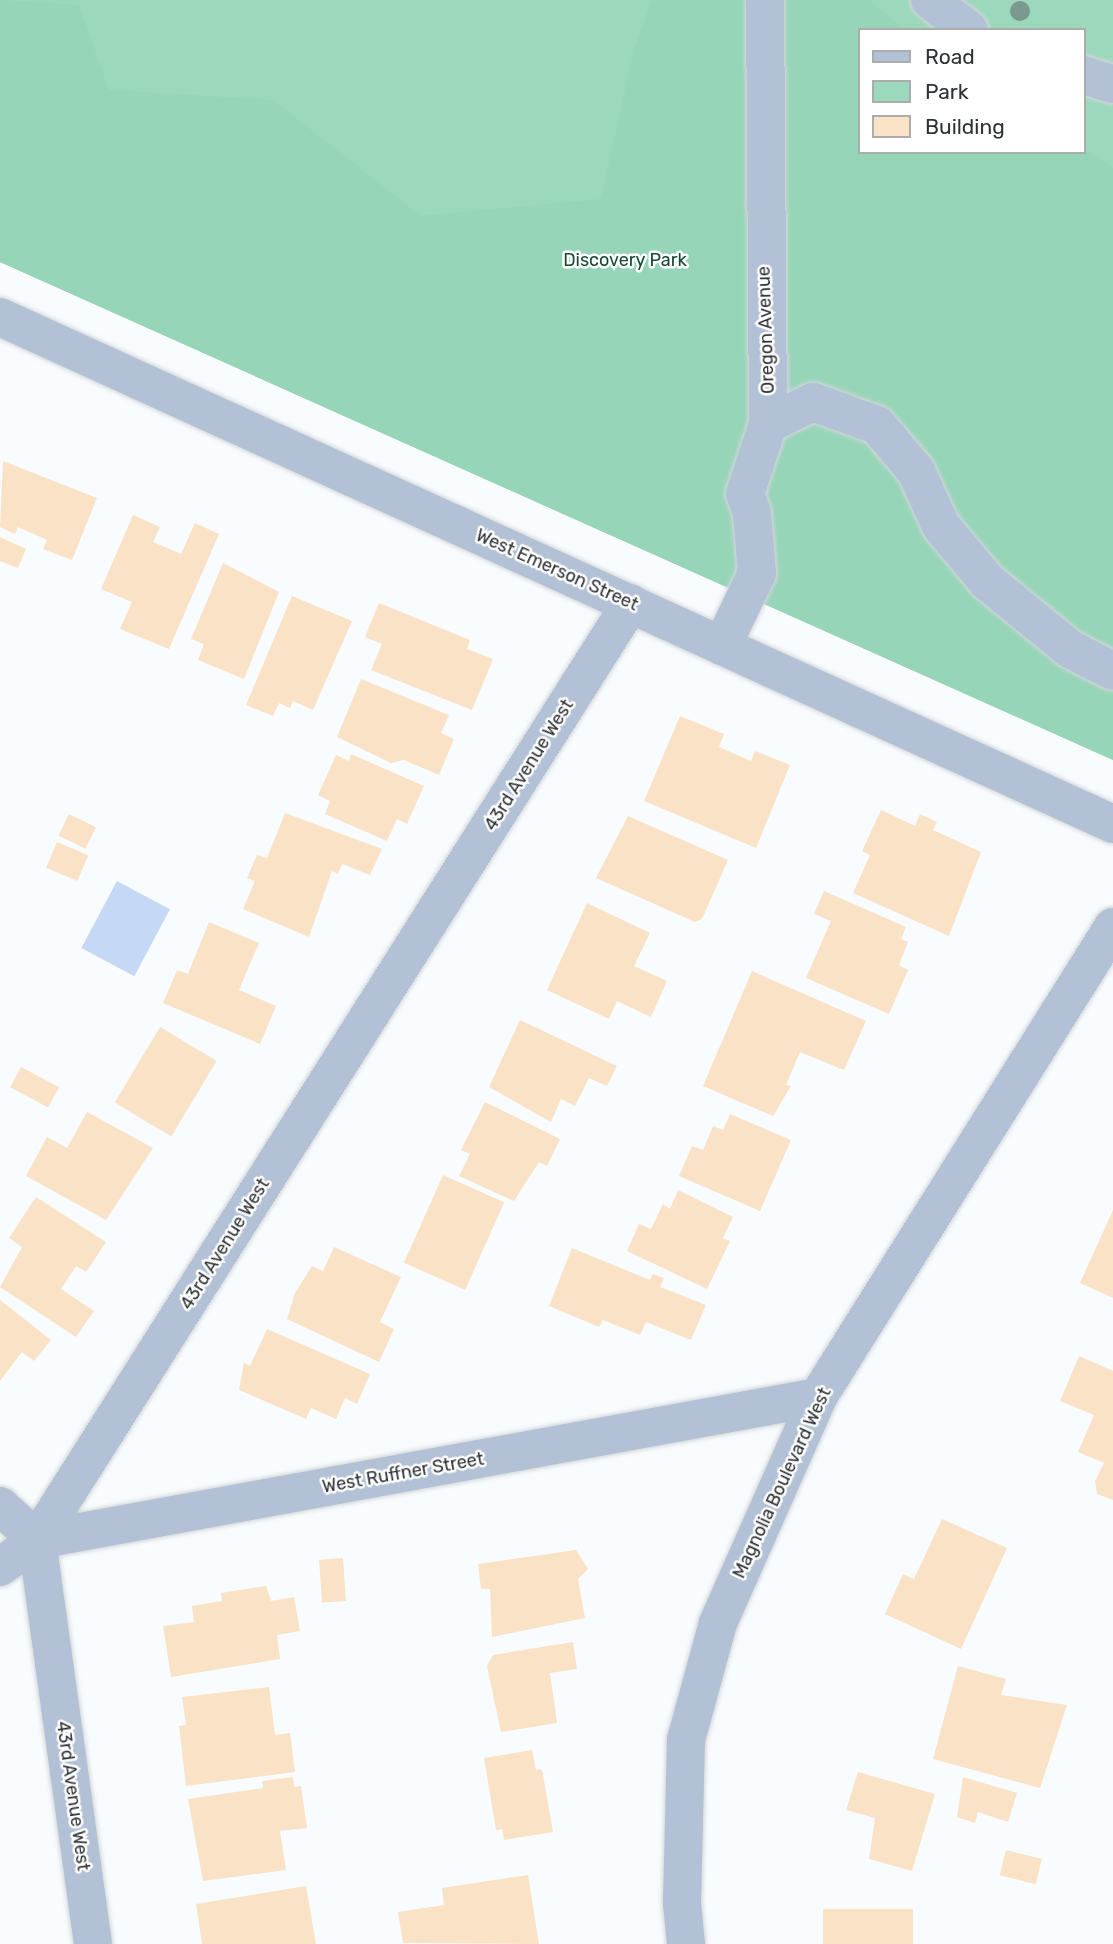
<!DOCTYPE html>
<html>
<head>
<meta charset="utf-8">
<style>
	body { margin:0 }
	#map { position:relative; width:1113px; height:1944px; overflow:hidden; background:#f9fcfe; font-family:Rubik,sans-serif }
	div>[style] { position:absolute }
	.green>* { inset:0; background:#9bd8bc }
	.forest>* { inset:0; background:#96d5b8 }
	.water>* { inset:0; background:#c5d8f5; transform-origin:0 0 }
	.building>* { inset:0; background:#f9e2c5; transform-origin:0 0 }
	.roads { filter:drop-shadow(0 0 2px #d4d7d9) drop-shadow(0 0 2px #d4d7d9) }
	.minor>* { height:38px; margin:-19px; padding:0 19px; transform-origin:19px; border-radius:19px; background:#b2c1d6 }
	.trees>* { width:20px; height:20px; margin:-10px; border-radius:50%; background:#7c998f }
	span { translate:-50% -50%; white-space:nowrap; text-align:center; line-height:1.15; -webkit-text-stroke:5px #fff; paint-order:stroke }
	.park-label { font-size:18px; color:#164835 }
	.street-label { font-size:18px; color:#2e3133 }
	.legend { position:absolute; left:858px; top:28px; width:228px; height:126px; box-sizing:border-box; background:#fff; border:2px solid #abadad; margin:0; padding:9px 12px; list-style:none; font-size:21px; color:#2e3133 }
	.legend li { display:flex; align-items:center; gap:14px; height:35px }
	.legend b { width:35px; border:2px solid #abadad }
</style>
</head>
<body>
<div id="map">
	<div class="green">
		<div style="clip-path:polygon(evenodd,0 0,1113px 0,1113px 760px,0 262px,0 0,859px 30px,1083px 30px,1083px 152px,859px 152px,859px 30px)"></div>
	</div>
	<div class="forest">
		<div style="clip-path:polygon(0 0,79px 5px,109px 90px,273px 100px,421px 216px,601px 199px,634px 50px,652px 0,869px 0,905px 30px,859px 30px,859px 152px,1083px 148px,1113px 168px,1113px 760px,0 262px)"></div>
	</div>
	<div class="water">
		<div style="left:117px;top:881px;width:60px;height:76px;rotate:28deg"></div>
	</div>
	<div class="building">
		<div style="clip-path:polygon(3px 461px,97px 498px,72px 560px,43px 549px,47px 540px,18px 527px,15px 534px,0 527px)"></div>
		<div style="clip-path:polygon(133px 515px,160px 527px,153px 542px,181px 554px,195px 523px,219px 534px,169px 649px,120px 629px,132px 602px,101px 589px)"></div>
		<div style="clip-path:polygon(0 537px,26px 549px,18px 568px,0 561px)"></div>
		<div style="clip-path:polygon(223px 563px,279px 592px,244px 679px,198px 660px,204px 644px,191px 639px)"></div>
		<div style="clip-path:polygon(292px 596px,352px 621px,313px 710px,293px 701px,290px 708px,279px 703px,273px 716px,246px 705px)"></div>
		<div style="clip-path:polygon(379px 603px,470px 640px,467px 649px,493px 659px,472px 710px,371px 670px,382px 644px,365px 637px)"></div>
		<div style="clip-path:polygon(361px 679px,449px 715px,441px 733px,454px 739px,439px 775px,404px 760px,391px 763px,337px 737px)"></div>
		<div style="clip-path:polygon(680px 716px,724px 734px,719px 747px,751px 761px,755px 751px,790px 765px,756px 848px,644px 801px)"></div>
		<div style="clip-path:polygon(351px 754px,424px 786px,407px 824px,397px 819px,387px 841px,325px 814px,330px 801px,318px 795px,336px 755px,349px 761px)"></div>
		<div style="clip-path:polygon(881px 810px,915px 826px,920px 814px,937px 822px,933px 830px,981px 852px,949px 936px,853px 893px,870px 855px,862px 851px)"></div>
		<div style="clip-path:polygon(285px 813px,382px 849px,370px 875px,342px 864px,338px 874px,332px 871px,309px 937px,243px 909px,255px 881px,247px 878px,257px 855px,267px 858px)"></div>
		<div style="left:69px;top:814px;width:30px;height:24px;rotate:26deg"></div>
		<div style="clip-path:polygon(628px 816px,728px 860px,702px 919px,695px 922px,596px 878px)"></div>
		<div style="left:57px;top:842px;width:34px;height:28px;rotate:23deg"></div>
		<div style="clip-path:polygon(824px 891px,906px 927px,901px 939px,908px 942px,899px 965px,908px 970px,889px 1014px,806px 978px,831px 921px,814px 914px)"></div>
		<div style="clip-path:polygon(587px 903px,650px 933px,634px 966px,667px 981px,651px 1017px,617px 1001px,609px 1019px,547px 990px)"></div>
		<div style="clip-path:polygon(209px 922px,259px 943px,239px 990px,276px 1006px,260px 1044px,163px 1003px,177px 970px,188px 974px)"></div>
		<div style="clip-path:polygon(752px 971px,866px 1021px,844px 1070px,800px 1052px,786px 1085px,791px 1086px,773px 1116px,703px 1086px)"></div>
		<div style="clip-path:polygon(520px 1020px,617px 1066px,607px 1086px,589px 1078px,575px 1106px,561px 1099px,551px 1122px,489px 1087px)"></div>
		<div style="left:160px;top:1027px;width:66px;height:88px;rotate:31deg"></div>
		<div style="left:21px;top:1067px;width:43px;height:23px;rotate:28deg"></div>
		<div style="clip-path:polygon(485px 1102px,560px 1139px,547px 1166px,539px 1162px,514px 1201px,459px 1176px,470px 1154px,461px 1150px)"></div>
		<div style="clip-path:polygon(87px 1112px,153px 1148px,106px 1220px,26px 1176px,47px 1137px,67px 1148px)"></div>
		<div style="clip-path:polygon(730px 1114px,791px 1140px,760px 1211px,679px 1176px,692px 1146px,703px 1150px,713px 1126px,723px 1130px)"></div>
		<div style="left:443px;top:1175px;width:67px;height:96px;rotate:24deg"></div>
		<div style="clip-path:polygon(678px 1190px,733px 1217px,723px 1238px,730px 1241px,707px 1289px,627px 1251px,639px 1224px,651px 1229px,663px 1204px,670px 1209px)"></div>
		<div style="clip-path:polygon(36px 1197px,106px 1242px,86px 1272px,76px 1266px,61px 1289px,94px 1311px,76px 1337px,0 1287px,22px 1247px,9px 1238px)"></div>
		<div style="clip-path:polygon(1113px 1210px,1113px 1298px,1080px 1283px)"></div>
		<div style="clip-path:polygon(334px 1247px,401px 1277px,380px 1322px,394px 1329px,379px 1362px,287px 1319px,295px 1293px,312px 1266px,323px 1271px)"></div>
		<div style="clip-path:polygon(572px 1248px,650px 1280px,653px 1274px,664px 1278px,660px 1287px,706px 1305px,691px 1340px,646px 1322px,640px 1335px,603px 1320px,599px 1327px,549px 1306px)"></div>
		<div style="clip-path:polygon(0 1300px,51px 1340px,34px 1361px,22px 1352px,0 1381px)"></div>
		<div style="clip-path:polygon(267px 1329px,370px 1374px,357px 1404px,345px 1398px,336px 1419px,311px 1408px,306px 1419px,239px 1390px,244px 1363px,250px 1366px)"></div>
		<div style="clip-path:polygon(1079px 1356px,1113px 1371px,1113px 1500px,1097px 1494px,1095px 1481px,1104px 1463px,1078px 1452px,1094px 1415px,1060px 1401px)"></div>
		<div style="clip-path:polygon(942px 1519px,1007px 1548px,961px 1649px,885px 1614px,903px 1574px,914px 1579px)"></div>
		<div style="clip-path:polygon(576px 1550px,588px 1569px,578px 1579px,585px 1618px,492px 1637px,490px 1589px,481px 1589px,478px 1564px)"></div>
		<div style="left:343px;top:1558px;width:43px;height:24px;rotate:86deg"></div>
		<div style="clip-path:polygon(266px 1586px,271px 1601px,294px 1597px,300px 1631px,277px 1635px,280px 1659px,171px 1677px,163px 1626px,194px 1622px,192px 1606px,222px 1601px,221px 1593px)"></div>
		<div style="clip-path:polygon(573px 1642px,577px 1669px,550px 1673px,557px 1723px,501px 1732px,487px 1666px,493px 1655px)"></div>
		<div style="clip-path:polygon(958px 1666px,1006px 1679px,1001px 1695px,1067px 1705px,1040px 1788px,933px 1759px)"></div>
		<div style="clip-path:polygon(269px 1687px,275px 1735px,290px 1733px,295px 1772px,186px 1786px,179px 1726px,186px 1725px,182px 1697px)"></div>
		<div style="clip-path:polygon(532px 1750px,536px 1770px,542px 1769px,553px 1832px,504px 1840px,502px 1829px,496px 1830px,484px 1758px)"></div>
		<div style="clip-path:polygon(858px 1772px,935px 1794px,912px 1871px,869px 1859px,875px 1818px,846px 1810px)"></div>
		<div style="clip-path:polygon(293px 1777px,294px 1787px,301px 1786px,307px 1828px,280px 1831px,286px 1870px,203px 1881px,188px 1799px,263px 1788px,262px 1781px)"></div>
		<div style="clip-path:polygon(963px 1777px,1017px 1793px,1008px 1822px,978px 1812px,975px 1823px,957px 1817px)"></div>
		<div style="left:1006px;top:1850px;width:37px;height:26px;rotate:14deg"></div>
		<div style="clip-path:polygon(528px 1875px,539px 1944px,403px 1943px,398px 1912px,444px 1905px,442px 1888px)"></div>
		<div style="clip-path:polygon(306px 1886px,316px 1944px,202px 1944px,196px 1904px)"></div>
		<div style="left:913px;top:1909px;width:35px;height:90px;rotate:90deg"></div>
	</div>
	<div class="roads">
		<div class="minor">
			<div style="left:930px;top:0;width:49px;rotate:37.6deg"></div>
			<div style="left:1083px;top:75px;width:31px;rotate:17deg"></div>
			<div style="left:0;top:317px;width:1223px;rotate:24.49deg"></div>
			<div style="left:768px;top:424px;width:50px;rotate:-26.1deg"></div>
			<div style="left:813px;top:402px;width:68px;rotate:19.8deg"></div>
			<div style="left:877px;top:425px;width:60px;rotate:49.7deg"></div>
			<div style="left:916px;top:471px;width:60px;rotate:65.6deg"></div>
			<div style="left:941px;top:526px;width:73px;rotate:50deg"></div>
			<div style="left:988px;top:582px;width:106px;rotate:39.3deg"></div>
			<div style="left:1070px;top:649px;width:48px;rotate:27.1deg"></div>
			<div style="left:722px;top:646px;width:81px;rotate:-64.4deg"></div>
			<div style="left:757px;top:573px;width:60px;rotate:-94.8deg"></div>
			<div style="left:752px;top:513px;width:20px;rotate:-110deg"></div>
			<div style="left:745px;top:494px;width:74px;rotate:-71.8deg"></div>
			<div style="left:768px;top:424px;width:424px;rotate:-90.4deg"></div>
			<div style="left:0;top:1506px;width:50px;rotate:42.6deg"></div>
			<div style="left:37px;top:1540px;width:794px;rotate:-10.38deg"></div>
			<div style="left:0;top:1567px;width:46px;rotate:-36.1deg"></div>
			<div style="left:93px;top:1944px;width:408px;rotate:-97.9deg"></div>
			<div style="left:37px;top:1540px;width:1109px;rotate:-57.63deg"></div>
			<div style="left:686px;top:1944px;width:41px;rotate:-95.6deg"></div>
			<div style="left:682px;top:1903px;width:163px;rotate:-88.6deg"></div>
			<div style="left:686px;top:1740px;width:121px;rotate:-74.7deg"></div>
			<div style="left:718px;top:1623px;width:247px;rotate:-66.1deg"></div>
			<div style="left:818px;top:1397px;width:555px;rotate:-57.89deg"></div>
		</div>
	</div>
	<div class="trees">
		<div style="left:1020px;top:11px"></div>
	</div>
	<div class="park-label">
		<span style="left:625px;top:260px">Discovery Park</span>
	</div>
	<div class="street-label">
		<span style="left:766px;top:330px;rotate:-92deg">Oregon Avenue</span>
		<span style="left:557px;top:570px;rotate:24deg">West Emerson Street</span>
		<span style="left:529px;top:765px;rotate:-58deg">43rd Avenue West</span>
		<span style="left:225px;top:1244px;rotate:-58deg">43rd Avenue West</span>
		<span style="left:403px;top:1473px;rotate:-10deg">West Ruffner Street</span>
		<span style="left:782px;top:1483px;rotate:-65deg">Magnolia Boulevard West</span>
		<span style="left:73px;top:1796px;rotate:82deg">43rd Avenue West</span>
	</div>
	<ul class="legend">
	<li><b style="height:9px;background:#b2c1d6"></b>Road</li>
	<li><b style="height:19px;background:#9bd8bc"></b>Park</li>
	<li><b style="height:19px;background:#f9e2c5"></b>Building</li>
	</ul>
</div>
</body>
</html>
